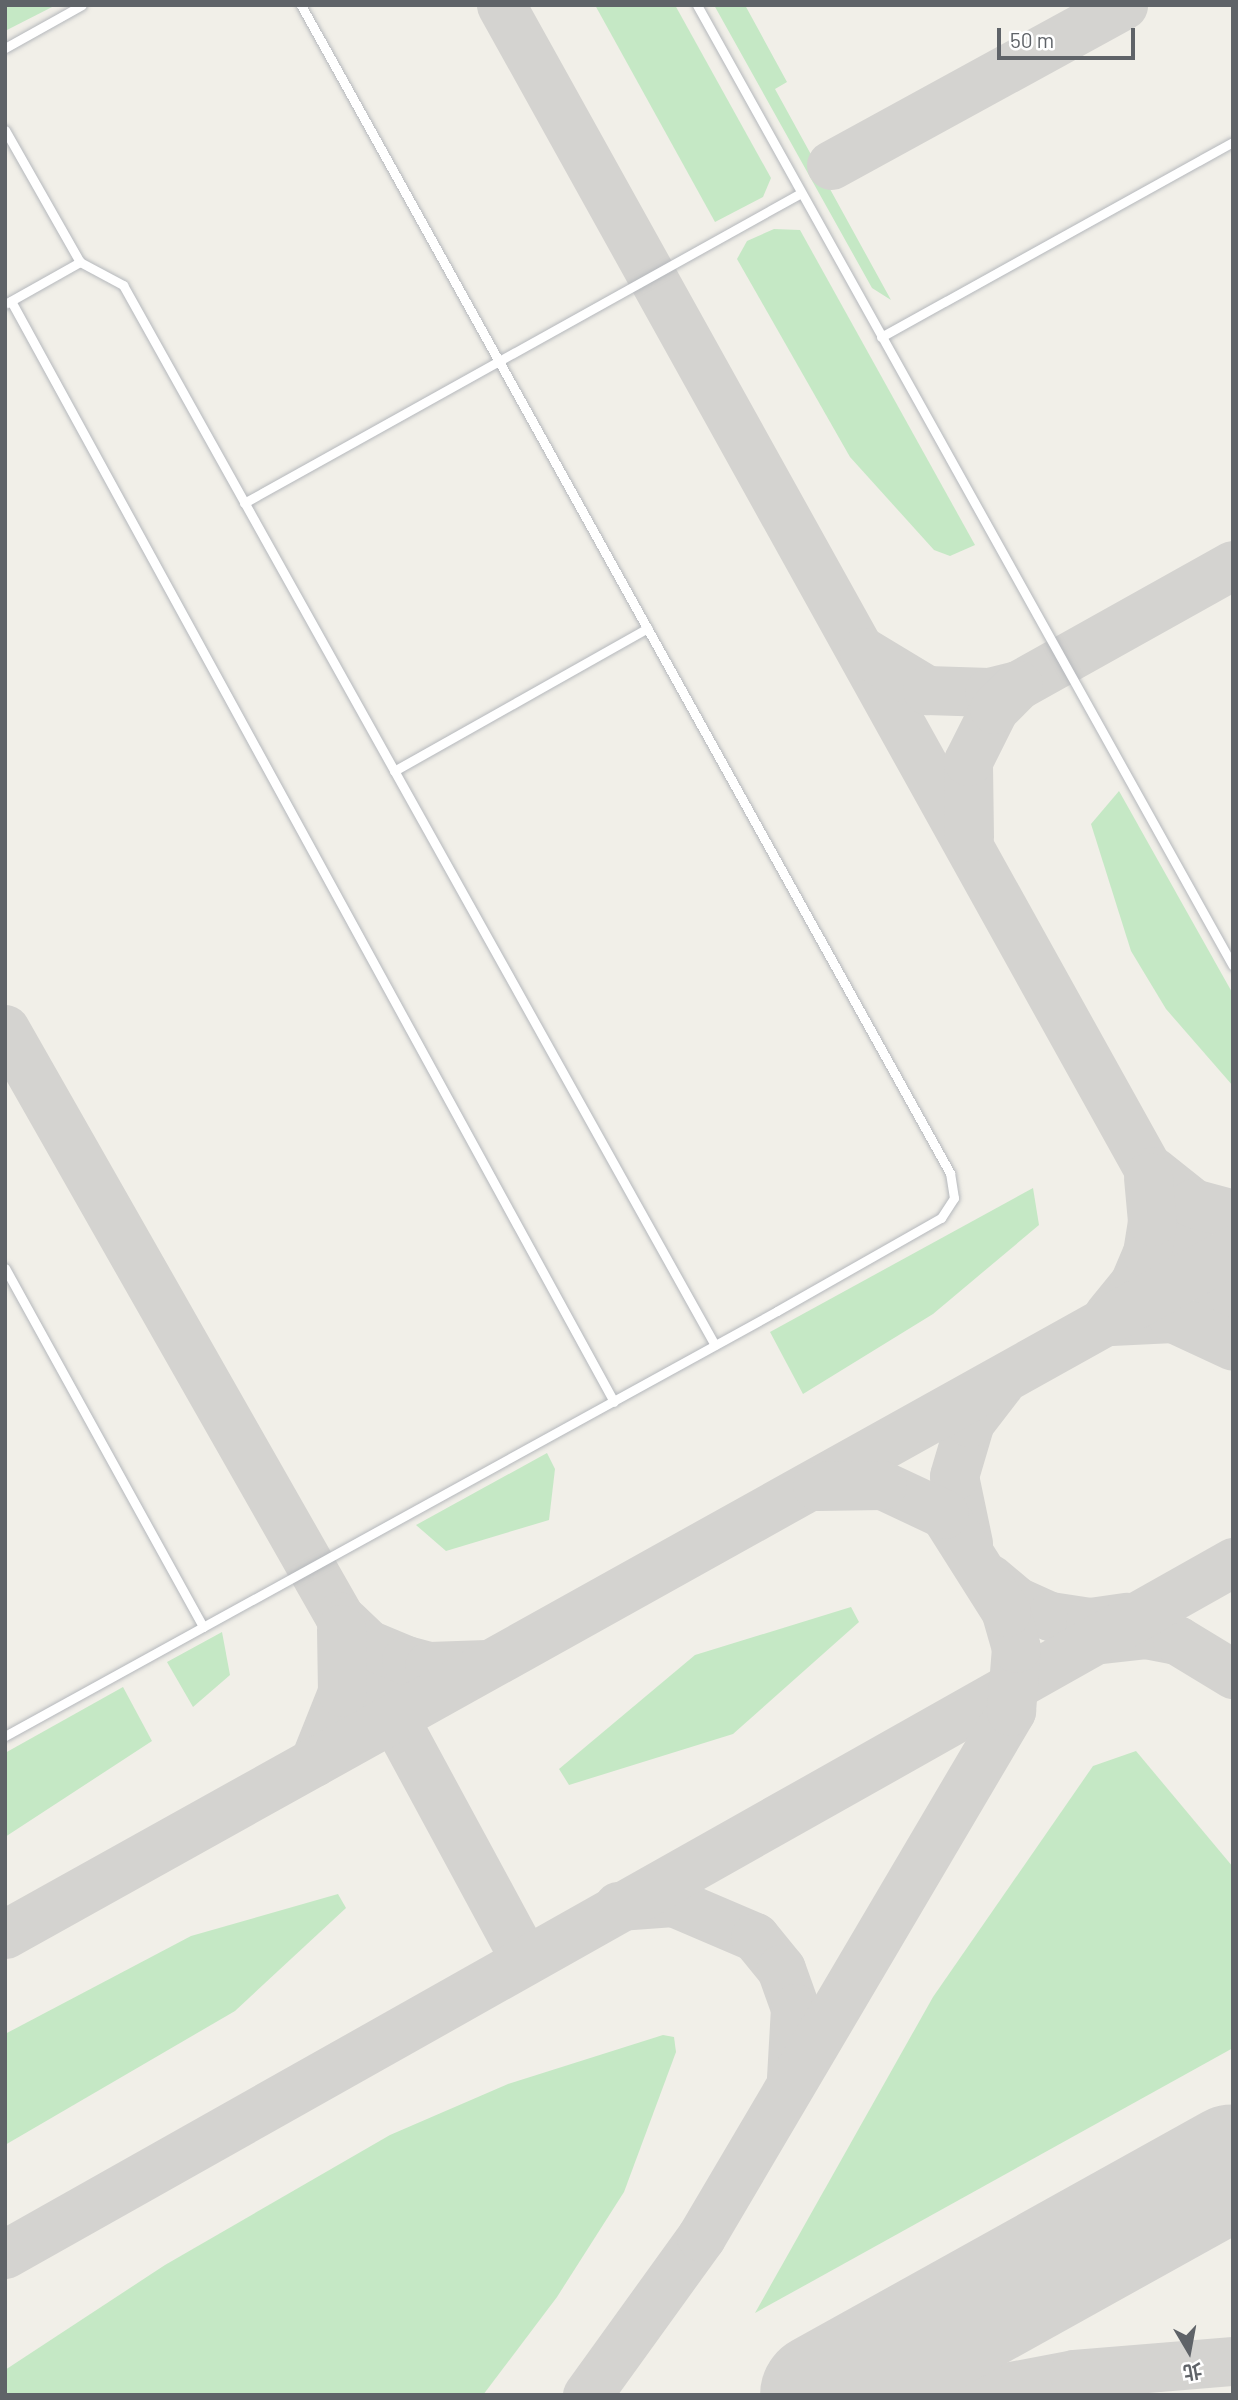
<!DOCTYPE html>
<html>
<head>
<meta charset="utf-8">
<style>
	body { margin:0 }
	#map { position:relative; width:1238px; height:2400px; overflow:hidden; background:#f1efe8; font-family:Barlow,"Noto Sans TC",sans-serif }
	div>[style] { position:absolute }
	.green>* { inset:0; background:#c5e8c5 }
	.taxiway>* { height:49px; margin:-24.5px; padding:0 24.5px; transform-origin:24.5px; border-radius:24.5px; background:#d4d3d0 }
	.runway>* { height:124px; margin:-62px; padding:0 62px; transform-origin:62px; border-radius:62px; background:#d4d3d0 }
	.roads { filter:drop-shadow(0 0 2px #b5b8bc) drop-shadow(0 0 2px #b5b8bc) }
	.service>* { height:9px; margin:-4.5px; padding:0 4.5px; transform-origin:4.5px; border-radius:4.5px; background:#fff }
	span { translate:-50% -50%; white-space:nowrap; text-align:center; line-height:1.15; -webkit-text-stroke:6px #fff; paint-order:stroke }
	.frame { position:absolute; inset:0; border:7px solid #5f6368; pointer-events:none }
	.north { position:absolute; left:1154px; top:2316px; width:70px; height:70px; -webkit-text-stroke:5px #fff; paint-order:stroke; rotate:170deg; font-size:19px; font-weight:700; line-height:28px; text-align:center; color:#5f6368 }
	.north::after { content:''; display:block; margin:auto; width:24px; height:32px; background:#5f6368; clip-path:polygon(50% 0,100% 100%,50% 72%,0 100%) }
	.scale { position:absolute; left:997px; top:28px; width:138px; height:32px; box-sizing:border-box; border:4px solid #5f6368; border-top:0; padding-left:9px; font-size:21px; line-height:24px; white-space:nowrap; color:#5f6368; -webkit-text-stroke:5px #fff; paint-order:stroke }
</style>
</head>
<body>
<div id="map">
	<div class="green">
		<div style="clip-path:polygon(5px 5px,56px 5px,5px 31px)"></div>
		<div style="clip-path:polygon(595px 5px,675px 5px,771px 178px,763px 197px,715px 222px)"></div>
		<div style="clip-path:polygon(714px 5px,745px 5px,787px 82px,775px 89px,891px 300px,872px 288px)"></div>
		<div style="clip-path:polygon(774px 229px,800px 230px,975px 545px,950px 556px,934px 550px,850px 457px,737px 259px,747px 241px)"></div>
		<div style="clip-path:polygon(1119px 791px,1233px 994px,1233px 1086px,1166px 1009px,1131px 951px,1091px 824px)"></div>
		<div style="clip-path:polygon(1033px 1188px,1039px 1225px,933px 1314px,803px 1394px,770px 1332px)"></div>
		<div style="clip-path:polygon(547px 1453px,555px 1469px,549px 1520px,446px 1551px,416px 1525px)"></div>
		<div style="clip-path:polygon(851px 1607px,859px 1622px,733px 1734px,569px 1785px,559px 1769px,695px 1655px)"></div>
		<div style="clip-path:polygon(222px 1632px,230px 1675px,193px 1707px,167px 1662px)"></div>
		<div style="clip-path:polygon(123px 1687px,152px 1741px,5px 1837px,5px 1753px)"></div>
		<div style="clip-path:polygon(1136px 1751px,1233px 1867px,1233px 2048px,755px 2313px,933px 1997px,1093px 1766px)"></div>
		<div style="clip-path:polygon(338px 1894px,346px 1908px,235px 2011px,5px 2145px,5px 2034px,191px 1936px)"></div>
		<div style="clip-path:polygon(663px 2035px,674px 2037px,676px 2052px,624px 2192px,557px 2297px,483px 2395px,5px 2395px,5px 2370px,165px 2265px,390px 2135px,508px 2084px)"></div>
	</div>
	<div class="taxiway">
		<div style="left:501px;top:5px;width:1507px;rotate:60.93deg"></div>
		<div style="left:831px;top:165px;width:333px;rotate:-28.7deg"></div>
		<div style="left:864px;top:652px;width:74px;rotate:31.1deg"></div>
		<div style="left:927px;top:690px;width:62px;rotate:1.8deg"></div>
		<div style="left:989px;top:692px;width:30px;rotate:-14deg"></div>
		<div style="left:1018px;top:685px;width:246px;rotate:-29.2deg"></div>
		<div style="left:969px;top:837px;width:76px;rotate:-90.8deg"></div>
		<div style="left:968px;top:761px;width:58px;rotate:-63.4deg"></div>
		<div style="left:994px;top:709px;width:34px;rotate:-45deg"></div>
		<div style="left:5px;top:1029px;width:675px;rotate:60.36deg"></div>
		<div style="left:339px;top:1616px;width:387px;rotate:61.6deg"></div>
		<div style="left:1153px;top:1171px;width:51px;rotate:38.7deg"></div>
		<div style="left:1193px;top:1203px;width:41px;rotate:15.4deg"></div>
		<div style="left:1108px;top:1315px;width:41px;rotate:-50.9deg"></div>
		<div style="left:1134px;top:1283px;width:33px;rotate:-67deg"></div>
		<div style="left:1147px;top:1253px;width:32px;rotate:-81deg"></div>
		<div style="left:1152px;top:1221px;width:44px;rotate:-95.2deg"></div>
		<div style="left:1111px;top:1321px;width:62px;rotate:-2.8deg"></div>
		<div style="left:1173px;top:1318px;width:66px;rotate:25deg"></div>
		<div style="left:968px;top:1543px;width:68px;rotate:-101.8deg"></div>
		<div style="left:954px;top:1476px;width:56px;rotate:-73.5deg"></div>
		<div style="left:970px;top:1422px;width:49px;rotate:-52.4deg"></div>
		<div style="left:989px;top:1578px;width:35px;rotate:40deg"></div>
		<div style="left:1016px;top:1601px;width:37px;rotate:24deg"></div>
		<div style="left:1050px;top:1616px;width:40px;rotate:8.5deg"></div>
		<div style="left:1090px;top:1622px;width:37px;rotate:-8deg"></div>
		<div style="left:345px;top:1622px;width:32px;rotate:44deg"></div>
		<div style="left:368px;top:1644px;width:41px;rotate:22.8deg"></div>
		<div style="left:406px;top:1660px;width:24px;rotate:15deg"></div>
		<div style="left:429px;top:1666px;width:58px;rotate:-2deg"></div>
		<div style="left:1102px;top:1639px;width:43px;rotate:-6.6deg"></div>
		<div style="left:1145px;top:1634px;width:33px;rotate:11deg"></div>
		<div style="left:1177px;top:1640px;width:66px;rotate:31.3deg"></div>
		<div style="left:314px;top:1762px;width:75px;rotate:-68.2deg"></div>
		<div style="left:342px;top:1692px;width:63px;rotate:-90.9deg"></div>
		<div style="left:618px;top:1906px;width:55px;rotate:-4.2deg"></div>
		<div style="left:673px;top:1902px;width:89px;rotate:23.1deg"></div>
		<div style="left:755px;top:1937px;width:41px;rotate:50.9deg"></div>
		<div style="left:781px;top:1969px;width:41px;rotate:70.3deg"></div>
		<div style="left:795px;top:2008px;width:70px;rotate:93.3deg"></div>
		<div style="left:5px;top:1934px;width:1406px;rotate:-29.12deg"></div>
		<div style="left:5px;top:2254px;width:1410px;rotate:-29.4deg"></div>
		<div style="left:587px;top:2395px;width:195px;rotate:-54.2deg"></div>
		<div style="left:701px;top:2237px;width:611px;rotate:-59.49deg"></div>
		<div style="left:1011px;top:1711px;width:63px;rotate:-85.5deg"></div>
		<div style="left:1016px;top:1648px;width:37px;rotate:-106deg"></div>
		<div style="left:1006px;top:1612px;width:116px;rotate:-122.3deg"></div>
		<div style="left:944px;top:1514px;width:68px;rotate:-154.9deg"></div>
		<div style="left:882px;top:1485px;width:65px;rotate:179.1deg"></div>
		<div style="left:963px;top:2395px;width:113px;rotate:-10.7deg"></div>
		<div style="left:1074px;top:2374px;width:160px;rotate:-4.7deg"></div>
	</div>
	<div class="runway">
		<div style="left:822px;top:2395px;width:470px;rotate:-29.1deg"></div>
	</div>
	<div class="roads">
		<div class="service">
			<div style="left:697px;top:5px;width:1100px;rotate:60.85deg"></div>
			<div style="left:5px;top:48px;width:88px;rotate:-29.2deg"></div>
			<div style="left:5px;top:130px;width:152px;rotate:60.4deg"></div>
			<div style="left:80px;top:262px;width:49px;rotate:28.1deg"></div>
			<div style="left:123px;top:285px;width:1214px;rotate:60.82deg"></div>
			<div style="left:11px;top:301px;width:1255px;rotate:61.29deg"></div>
			<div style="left:7px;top:303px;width:84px;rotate:-29.3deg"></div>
			<div style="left:881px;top:337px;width:402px;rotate:-29deg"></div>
			<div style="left:244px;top:503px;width:637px;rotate:-29.1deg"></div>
			<div style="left:394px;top:771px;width:291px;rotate:-29.4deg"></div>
			<div style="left:5px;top:1268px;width:410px;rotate:61.1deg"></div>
			<div style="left:5px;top:1736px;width:881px;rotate:-28.83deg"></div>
			<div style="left:777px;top:1311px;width:189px;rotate:-29.6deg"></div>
			<div style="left:941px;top:1218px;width:24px;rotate:-57deg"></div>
			<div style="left:954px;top:1198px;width:25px;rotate:-99deg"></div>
			<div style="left:950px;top:1173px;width:1336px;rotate:-119.06deg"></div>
		</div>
	</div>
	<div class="frame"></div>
	<div class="north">北</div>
	<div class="scale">50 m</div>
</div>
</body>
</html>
